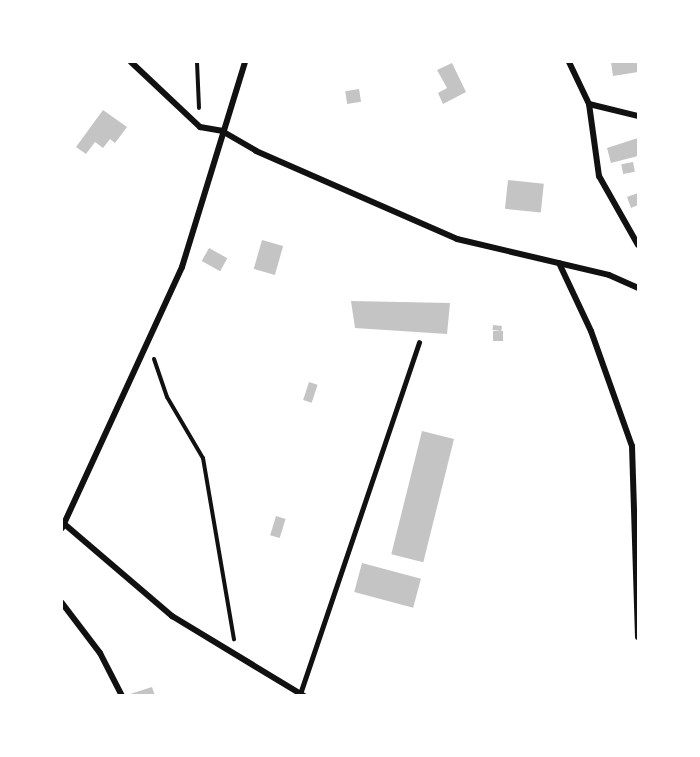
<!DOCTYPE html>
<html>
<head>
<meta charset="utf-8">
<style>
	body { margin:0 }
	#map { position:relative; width:700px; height:757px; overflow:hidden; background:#fff; font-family:Georgia,serif }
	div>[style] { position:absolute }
	.building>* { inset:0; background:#c4c4c4; transform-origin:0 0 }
	.path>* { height:4px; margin:-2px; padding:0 2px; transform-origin:2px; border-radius:2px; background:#111 }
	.service>* { height:4.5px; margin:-2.25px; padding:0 2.25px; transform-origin:2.25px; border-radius:2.25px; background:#111 }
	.minor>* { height:6px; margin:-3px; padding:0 3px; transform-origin:3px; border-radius:3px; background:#111 }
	span { translate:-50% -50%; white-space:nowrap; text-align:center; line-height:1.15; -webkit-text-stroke:6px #fff; paint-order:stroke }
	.frame { position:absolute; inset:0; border:63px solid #fff; pointer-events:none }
</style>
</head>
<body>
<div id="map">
	<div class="building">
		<div style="clip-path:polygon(611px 62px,638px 62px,638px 72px,613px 76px)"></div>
		<div style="clip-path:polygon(452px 63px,466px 92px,443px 104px,438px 93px,447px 88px,437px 70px)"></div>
		<div style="left:359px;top:89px;width:13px;height:14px;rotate:81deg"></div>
		<div style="clip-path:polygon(103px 110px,127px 127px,115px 143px,110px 139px,103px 148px,95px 142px,86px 154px,76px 147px)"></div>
		<div style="clip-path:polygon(638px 138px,638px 156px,611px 163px,607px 148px)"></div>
		<div style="left:633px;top:162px;width:10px;height:12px;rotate:79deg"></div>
		<div style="left:508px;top:180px;width:36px;height:29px;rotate:6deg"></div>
		<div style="clip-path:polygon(638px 193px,638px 205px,631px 208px,627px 197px)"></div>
		<div style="left:262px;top:240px;width:22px;height:30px;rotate:16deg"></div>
		<div style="left:209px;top:248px;width:21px;height:15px;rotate:29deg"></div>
		<div style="clip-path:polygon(351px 301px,450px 303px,447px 334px,355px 328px)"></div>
		<div style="left:493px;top:325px;width:9px;height:5px;rotate:6deg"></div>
		<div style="left:503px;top:331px;width:10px;height:10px;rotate:90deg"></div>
		<div style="left:309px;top:382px;width:9px;height:19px;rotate:18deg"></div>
		<div style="left:422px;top:431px;width:33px;height:127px;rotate:14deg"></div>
		<div style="left:276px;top:516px;width:10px;height:20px;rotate:17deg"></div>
		<div style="left:362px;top:563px;width:61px;height:30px;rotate:15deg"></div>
		<div style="clip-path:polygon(152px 687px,155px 696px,127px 696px,127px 695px)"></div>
	</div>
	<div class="path">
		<div style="left:197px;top:62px;width:46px;rotate:87.5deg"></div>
		<div style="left:154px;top:359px;width:40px;rotate:71.1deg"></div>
		<div style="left:167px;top:397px;width:71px;rotate:59.5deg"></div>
		<div style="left:203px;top:458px;width:184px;rotate:80.3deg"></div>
	</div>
	<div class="service">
		<div style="left:300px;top:694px;width:371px;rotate:-71.3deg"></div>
	</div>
	<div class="minor">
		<div style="left:131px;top:62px;width:95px;rotate:43.3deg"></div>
		<div style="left:200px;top:127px;width:22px;rotate:10deg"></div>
		<div style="left:222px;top:131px;width:39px;rotate:30deg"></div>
		<div style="left:256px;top:151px;width:219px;rotate:23.6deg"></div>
		<div style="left:457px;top:239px;width:156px;rotate:13.3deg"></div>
		<div style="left:609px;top:275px;width:32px;rotate:24deg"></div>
		<div style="left:569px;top:62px;width:47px;rotate:64.5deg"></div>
		<div style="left:589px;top:104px;width:73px;rotate:82.1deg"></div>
		<div style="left:599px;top:176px;width:79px;rotate:60.5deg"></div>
		<div style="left:589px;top:104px;width:50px;rotate:13.8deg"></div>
		<div style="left:559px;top:263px;width:75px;rotate:64.8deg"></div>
		<div style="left:591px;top:331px;width:122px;rotate:70.4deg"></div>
		<div style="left:632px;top:446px;width:191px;rotate:88.2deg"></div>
		<div style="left:62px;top:522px;width:145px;rotate:40.5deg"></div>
		<div style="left:172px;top:616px;width:154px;rotate:31.2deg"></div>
		<div style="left:62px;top:528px;width:287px;rotate:-65.3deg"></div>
		<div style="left:182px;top:267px;width:214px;rotate:-72.9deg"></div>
		<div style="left:62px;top:603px;width:63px;rotate:52.8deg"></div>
		<div style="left:100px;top:653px;width:48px;rotate:62.9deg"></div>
	</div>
	<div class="frame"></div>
</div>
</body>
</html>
